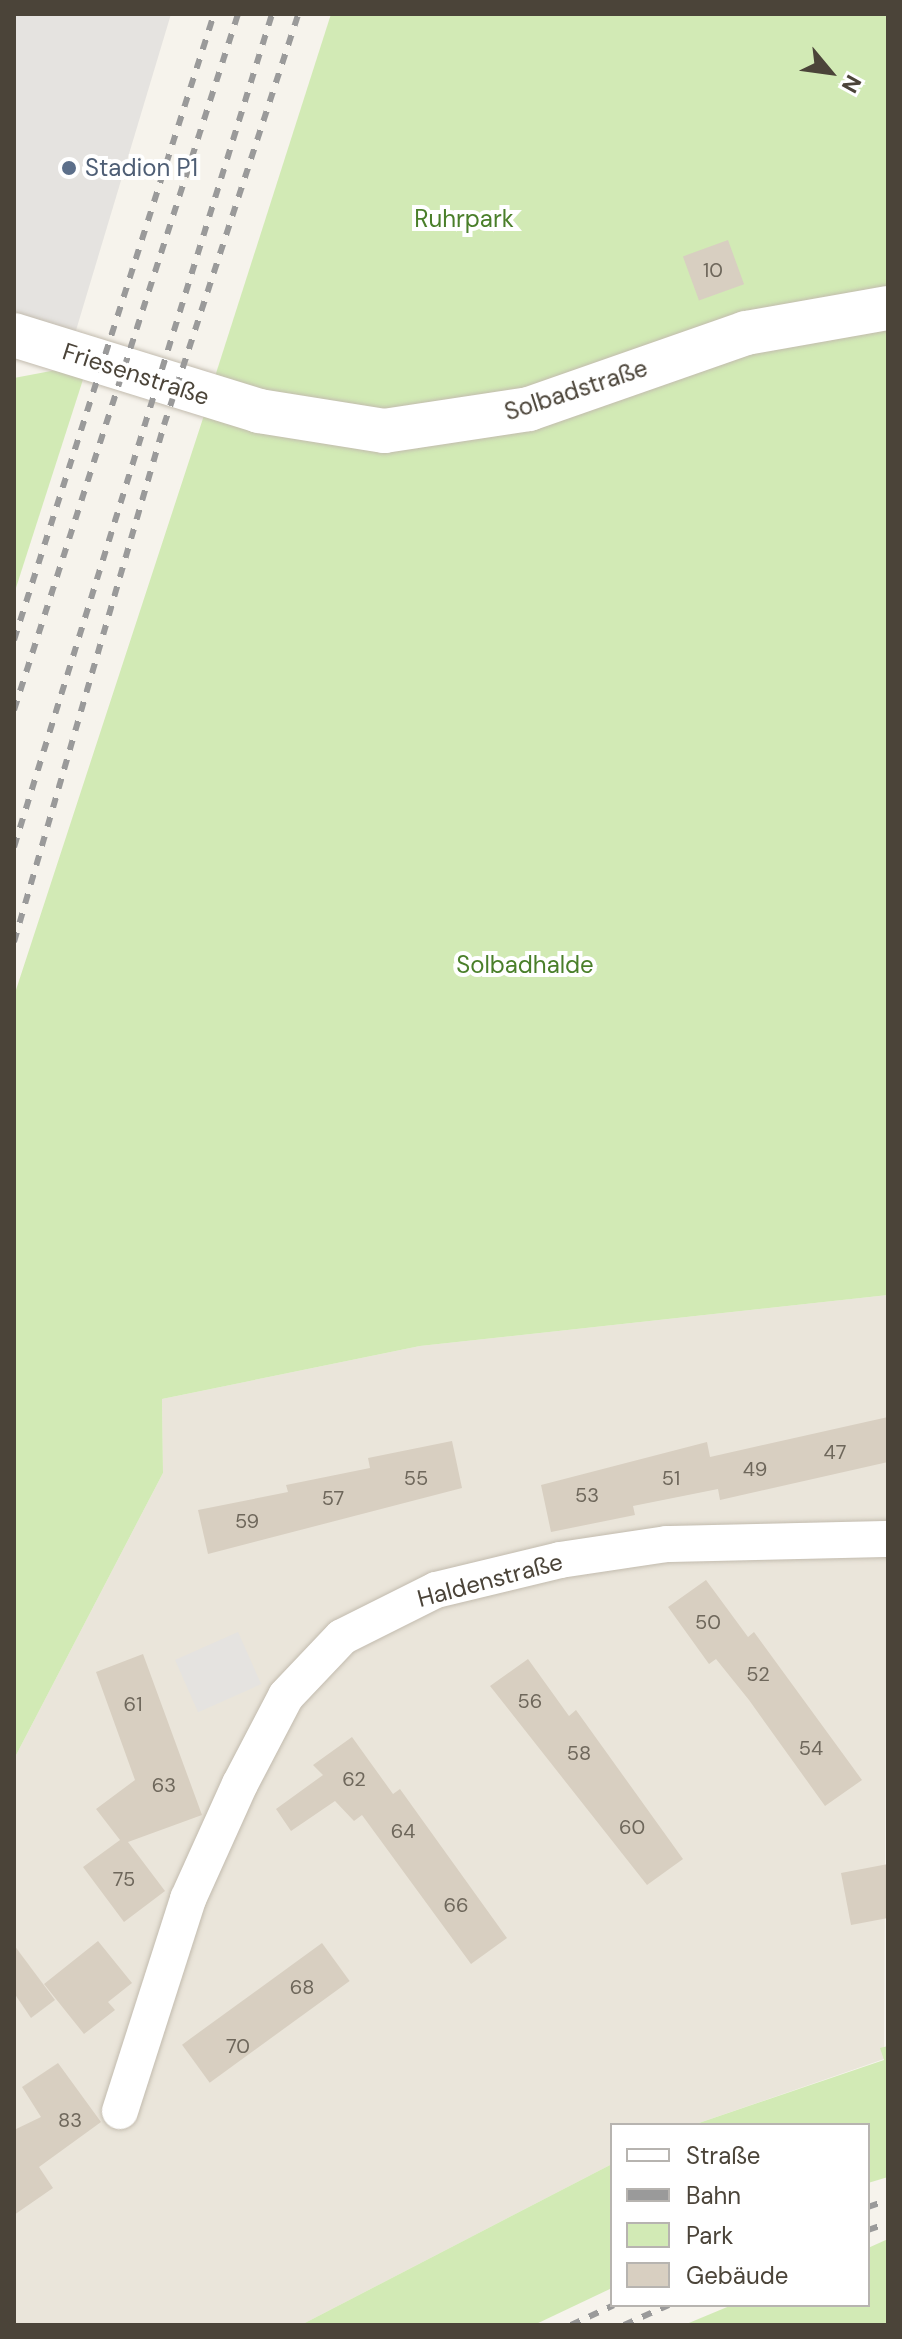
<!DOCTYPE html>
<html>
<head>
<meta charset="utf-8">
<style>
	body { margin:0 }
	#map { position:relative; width:902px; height:2339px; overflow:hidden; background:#f6f3ec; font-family:"DM Sans",sans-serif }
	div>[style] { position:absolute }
	.residential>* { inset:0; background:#eae5da }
	.green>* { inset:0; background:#d2eab5 }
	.parking>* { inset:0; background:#e5e3e0; transform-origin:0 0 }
	.building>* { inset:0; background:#d8cfc1; transform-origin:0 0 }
	.roads { filter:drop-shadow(0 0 2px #c2bbae) drop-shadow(0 0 2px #c2bbae) }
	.minor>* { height:36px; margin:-18px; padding:0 18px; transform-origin:18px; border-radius:18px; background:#fff }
	.tertiary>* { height:44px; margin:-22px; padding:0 22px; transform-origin:22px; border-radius:22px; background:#fff }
	.rail>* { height:6px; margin-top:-3px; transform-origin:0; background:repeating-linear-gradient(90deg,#9a9a9a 0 10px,transparent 0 20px) }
	.dots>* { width:22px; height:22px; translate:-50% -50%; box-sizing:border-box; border:4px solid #fff; border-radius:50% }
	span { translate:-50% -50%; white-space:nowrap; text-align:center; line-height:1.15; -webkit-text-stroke:8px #fff; paint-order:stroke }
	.number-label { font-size:20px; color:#6e675b }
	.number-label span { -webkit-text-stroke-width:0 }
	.service-label { font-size:24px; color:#4e5e75 }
	.left { translate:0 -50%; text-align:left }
	.park-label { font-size:24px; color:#4a7f2a }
	.street-label { font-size:24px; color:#4b4439 }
	.frame { position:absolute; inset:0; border:16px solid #4b4439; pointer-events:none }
	.legend { position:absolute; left:610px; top:2123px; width:260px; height:184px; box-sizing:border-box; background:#fff; border:2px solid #b7b4b0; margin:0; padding:10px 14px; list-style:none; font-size:24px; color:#4b4439 }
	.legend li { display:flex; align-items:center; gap:16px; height:40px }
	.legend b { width:40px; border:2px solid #b7b4b0 }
	.north { position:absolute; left:790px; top:32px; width:80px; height:80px; -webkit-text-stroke:6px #fff; paint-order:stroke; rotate:119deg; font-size:22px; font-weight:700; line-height:32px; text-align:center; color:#4b4439 }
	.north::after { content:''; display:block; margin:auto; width:28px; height:36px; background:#4b4439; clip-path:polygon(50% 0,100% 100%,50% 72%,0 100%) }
</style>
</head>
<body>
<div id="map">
	<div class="residential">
		<div style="clip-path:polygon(888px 1295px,884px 2059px,693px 2125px,612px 2125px,612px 2164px,301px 2325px,14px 2325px,14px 1759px,163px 1473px,162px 1399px,420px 1346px)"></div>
	</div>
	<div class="green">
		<div style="clip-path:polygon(331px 14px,888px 14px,888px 305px,422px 421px,211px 389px)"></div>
		<div style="clip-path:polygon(888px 316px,888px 1295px,420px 1346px,162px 1399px,163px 1473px,14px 1759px,14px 996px,209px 400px,348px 434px)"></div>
		<div style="clip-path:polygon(88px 364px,14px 594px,14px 378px)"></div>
		<div style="clip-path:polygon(888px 2046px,888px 2177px,868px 2183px,868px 2125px,693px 2125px,884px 2060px,880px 2048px)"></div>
		<div style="clip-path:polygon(612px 2164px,612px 2288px,534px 2325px,301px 2325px)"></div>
		<div style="clip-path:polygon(888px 2239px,888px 2325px,684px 2325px,732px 2305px,868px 2305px,868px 2248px)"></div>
	</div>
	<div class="parking">
		<div style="clip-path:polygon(14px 14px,171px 14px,71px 347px,14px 322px)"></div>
		<div style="left:238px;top:1632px;width:57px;height:69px;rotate:66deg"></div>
	</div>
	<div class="building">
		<div style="left:728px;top:240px;width:47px;height:48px;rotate:70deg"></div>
		<div style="clip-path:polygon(888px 1417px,888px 1462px,720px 1500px,718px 1489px,633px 1506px,635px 1515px,551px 1532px,541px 1485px,707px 1442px,710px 1457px)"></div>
		<div style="clip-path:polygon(452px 1441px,462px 1488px,208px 1554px,198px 1510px,288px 1492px,286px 1485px,370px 1468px,368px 1458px)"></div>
		<div style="clip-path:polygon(706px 1580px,748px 1637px,754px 1632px,862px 1780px,825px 1806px,749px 1700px,716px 1659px,709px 1664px,668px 1607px)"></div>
		<div style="clip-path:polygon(143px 1654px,202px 1815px,128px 1842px,165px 1891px,124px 1922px,83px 1867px,120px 1840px,96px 1809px,135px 1780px,96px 1672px)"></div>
		<div style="clip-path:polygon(528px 1659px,569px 1716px,576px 1710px,683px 1859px,647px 1885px,490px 1686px)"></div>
		<div style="clip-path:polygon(352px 1737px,393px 1794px,400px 1789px,507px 1938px,471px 1964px,362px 1815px,354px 1821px,335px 1801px,291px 1831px,276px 1809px,323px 1775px,313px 1765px)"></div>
		<div style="clip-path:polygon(888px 1864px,888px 1918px,851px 1925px,841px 1873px)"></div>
		<div style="clip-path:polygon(98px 1941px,132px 1983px,108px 2002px,115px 2010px,84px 2034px,44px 1984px)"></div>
		<div style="left:322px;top:1943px;width:47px;height:173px;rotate:54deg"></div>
		<div style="clip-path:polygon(14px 1945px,55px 2000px,31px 2018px,14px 1993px)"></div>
		<div style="clip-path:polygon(58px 2063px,101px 2122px,39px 2167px,53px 2188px,14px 2215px,14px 2130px,41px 2117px,22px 2087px)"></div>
	</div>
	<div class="roads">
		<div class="minor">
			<div style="left:120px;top:2111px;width:223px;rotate:-72.2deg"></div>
			<div style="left:188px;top:1899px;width:126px;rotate:-65.7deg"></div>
			<div style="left:240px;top:1784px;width:99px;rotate:-62.4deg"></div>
			<div style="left:286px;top:1696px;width:81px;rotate:-46.5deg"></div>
			<div style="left:342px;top:1637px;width:105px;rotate:-26.6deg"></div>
			<div style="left:436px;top:1590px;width:128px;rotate:-13.6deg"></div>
			<div style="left:560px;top:1560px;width:108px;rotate:-8.5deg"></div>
			<div style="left:667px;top:1544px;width:221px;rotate:-1.3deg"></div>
		</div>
		<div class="tertiary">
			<div style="left:14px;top:335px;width:257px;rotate:17.2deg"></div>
			<div style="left:259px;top:411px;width:127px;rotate:9.1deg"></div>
			<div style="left:384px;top:431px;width:147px;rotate:-8.6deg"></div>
			<div style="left:529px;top:409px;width:230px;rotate:-19.3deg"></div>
			<div style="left:746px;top:333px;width:144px;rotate:-10deg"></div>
		</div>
	</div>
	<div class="rail">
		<div style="left:14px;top:640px;width:657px;rotate:-72.28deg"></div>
		<div style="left:14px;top:710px;width:731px;rotate:-72.16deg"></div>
		<div style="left:14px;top:847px;width:872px;rotate:-72.79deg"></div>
		<div style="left:14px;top:942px;width:538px;rotate:-73.82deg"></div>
		<div style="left:164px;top:425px;width:432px;rotate:-71.9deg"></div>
		<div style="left:868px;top:2207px;width:21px;rotate:-19deg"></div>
		<div style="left:868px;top:2230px;width:21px;rotate:-19deg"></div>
		<div style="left:571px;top:2325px;width:47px;rotate:-24.9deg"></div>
		<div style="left:624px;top:2325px;width:49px;rotate:-24deg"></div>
	</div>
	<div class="dots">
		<div style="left:69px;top:168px;background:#5c6f8a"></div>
	</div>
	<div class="number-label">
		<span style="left:713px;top:270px">10</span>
		<span style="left:835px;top:1452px">47</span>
		<span style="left:755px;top:1469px">49</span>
		<span style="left:416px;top:1478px">55</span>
		<span style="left:671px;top:1478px">51</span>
		<span style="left:587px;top:1495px">53</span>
		<span style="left:333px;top:1498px">57</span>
		<span style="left:247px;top:1521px">59</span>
		<span style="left:708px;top:1622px">50</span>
		<span style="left:758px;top:1674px">52</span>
		<span style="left:530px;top:1701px">56</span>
		<span style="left:133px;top:1704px">61</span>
		<span style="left:811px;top:1748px">54</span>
		<span style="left:579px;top:1753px">58</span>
		<span style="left:354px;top:1779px">62</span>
		<span style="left:164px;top:1785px">63</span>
		<span style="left:632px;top:1827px">60</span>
		<span style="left:403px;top:1831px">64</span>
		<span style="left:124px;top:1879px">75</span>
		<span style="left:456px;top:1905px">66</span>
		<span style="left:302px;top:1987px">68</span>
		<span style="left:238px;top:2046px">70</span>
		<span style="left:70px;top:2120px">83</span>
	</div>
	<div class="service-label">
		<span class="left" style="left:85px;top:168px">Stadion P1</span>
	</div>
	<div class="park-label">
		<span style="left:464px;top:219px">Ruhrpark</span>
		<span style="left:525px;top:965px">Solbadhalde</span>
	</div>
	<div class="street-label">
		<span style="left:136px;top:374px;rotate:18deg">Friesenstraße</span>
		<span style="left:576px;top:390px;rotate:-18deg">Solbadstraße</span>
		<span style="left:490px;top:1580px;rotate:-15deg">Haldenstraße</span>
	</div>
	<div class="frame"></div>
	<ul class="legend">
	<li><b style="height:10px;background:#fff"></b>Straße</li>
	<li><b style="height:10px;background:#9a9a9a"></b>Bahn</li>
	<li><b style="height:22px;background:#d2eab5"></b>Park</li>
	<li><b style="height:22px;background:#d8cfc1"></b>Gebäude</li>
	</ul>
	<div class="north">N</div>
</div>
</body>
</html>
